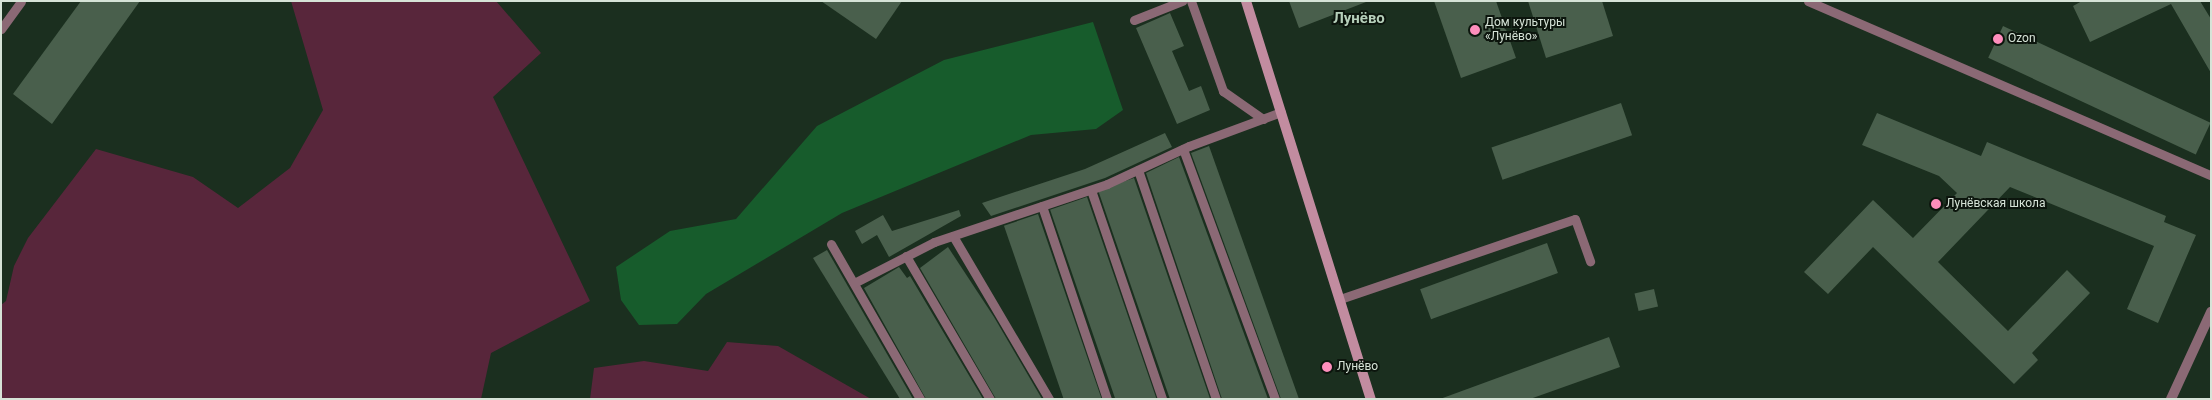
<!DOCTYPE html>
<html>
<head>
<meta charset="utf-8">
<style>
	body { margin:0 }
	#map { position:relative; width:2212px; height:400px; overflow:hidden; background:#1b2f1f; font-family:Roboto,sans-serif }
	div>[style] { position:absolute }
	.green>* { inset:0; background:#58263b }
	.water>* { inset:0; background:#175c2c }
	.building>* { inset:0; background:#495f4c; transform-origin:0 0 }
	.lane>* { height:9px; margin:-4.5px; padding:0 4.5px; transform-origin:4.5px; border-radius:4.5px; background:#8b6975 }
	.street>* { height:10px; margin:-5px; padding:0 5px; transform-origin:5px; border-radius:5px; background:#8b6975 }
	.secondary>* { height:10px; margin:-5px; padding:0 5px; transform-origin:5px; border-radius:5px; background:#c28ca0 }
	.dots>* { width:14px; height:14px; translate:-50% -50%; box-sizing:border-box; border:2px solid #0c150d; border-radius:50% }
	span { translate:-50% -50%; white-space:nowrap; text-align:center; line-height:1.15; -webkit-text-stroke:4px #0c150d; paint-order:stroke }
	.poi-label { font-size:12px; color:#d6e3d7 }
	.left { translate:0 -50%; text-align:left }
	.quarter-label { font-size:15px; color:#b6cfba; font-weight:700 }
	.frame { position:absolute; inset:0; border:2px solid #d6e3d7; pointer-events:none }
</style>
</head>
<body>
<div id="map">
	<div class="green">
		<div style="clip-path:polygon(291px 1px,496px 1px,541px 53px,493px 97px,590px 301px,491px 353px,481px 399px,1px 399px,1px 305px,6px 301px,14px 266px,28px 238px,96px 149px,193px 177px,238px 208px,290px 168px,323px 110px)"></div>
		<div style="clip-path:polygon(727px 342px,778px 346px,871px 399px,590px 399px,594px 368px,644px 361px,708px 371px)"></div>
	</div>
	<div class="water">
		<div style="clip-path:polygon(1093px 22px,1123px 110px,1096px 129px,1031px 135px,842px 213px,706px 294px,677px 324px,639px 325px,621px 300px,616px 267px,670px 231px,736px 219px,817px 126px,944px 60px)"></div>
	</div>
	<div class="building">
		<div style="clip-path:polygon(81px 1px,140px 1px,52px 124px,13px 94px)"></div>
		<div style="clip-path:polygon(821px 1px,902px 1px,876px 39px)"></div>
		<div style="clip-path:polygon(1289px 1px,1366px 1px,1366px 2px,1299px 28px)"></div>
		<div style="clip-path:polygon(1434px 1px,1496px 1px,1516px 58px,1461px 78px)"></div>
		<div style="clip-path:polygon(1528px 1px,1602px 1px,1613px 36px,1546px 58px)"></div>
		<div style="clip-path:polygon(2082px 1px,2200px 1px,2211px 19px,2211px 73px,2171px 4px,2090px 42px,2073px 6px)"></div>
		<div style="clip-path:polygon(1170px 13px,1184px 46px,1172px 51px,1189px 91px,1201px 86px,1210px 110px,1177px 124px,1136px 28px)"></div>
		<div style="left:2003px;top:26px;width:229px;height:35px;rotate:25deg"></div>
		<div style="left:1621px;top:103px;width:34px;height:137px;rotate:71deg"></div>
		<div style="clip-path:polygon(1877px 113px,1981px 156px,1987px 142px,2166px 216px,2164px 222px,2196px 235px,2158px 323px,2127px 309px,2154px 246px,2010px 187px,1938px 262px,2008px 331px,2067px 270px,2090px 293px,2032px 353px,2038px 360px,2014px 384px,1873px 247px,1828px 294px,1804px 272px,1873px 200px,1913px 238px,1957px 193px,1939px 176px,1862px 145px)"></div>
		<div style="clip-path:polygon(1165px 133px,1172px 147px,1105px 178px,991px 216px,982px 203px,1085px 169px)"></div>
		<div style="clip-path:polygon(1209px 146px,1299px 399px,1281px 399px,1191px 153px)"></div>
		<div style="clip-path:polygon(1179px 157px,1268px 399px,1222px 399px,1146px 173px)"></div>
		<div style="left:1134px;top:178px;width:233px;height:38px;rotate:71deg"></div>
		<div style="left:1087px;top:197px;width:213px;height:39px;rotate:71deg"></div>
		<div style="clip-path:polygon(959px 210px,961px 216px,889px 257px,877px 235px,862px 244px,855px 231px,883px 215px,892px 231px)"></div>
		<div style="left:1038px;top:214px;width:195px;height:36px;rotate:71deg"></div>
		<div style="left:1547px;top:243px;width:32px;height:135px;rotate:70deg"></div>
		<div style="clip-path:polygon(948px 247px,994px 317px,1042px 399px,996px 399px,920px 268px)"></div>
		<div style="clip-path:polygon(827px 250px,913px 399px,900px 399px,813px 258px)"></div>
		<div style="clip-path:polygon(899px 267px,907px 278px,910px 276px,983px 399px,926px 399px,864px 288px)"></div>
		<div style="left:1654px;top:289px;width:18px;height:20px;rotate:77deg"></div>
		<div style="clip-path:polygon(1609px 337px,1620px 367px,1530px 399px,1440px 399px)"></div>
	</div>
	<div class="lane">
		<div style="left:1191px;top:1px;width:96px;rotate:70.4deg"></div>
		<div style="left:1223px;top:91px;width:49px;rotate:35deg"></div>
		<div style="left:1808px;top:1px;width:439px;rotate:23.4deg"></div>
		<div style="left:1134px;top:20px;width:52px;rotate:-21.6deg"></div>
		<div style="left:1px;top:29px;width:34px;rotate:-54deg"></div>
		<div style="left:1183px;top:149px;width:266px;rotate:69.8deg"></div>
		<div style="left:1138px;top:170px;width:242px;rotate:71.2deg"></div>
		<div style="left:1091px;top:190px;width:221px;rotate:71.2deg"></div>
		<div style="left:1042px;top:206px;width:204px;rotate:71.4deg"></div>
		<div style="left:953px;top:236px;width:189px;rotate:59.5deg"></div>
		<div style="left:831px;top:244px;width:179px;rotate:60.1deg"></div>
		<div style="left:906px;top:256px;width:166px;rotate:59.6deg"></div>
		<div style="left:854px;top:283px;width:90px;rotate:-27.1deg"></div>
		<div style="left:934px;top:242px;width:182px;rotate:-18.5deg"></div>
		<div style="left:1107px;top:184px;width:90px;rotate:-24.9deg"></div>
		<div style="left:1189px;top:146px;width:98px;rotate:-20.3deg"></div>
		<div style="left:1340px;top:299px;width:248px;rotate:-18.8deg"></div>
		<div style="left:1575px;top:219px;width:45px;rotate:70.3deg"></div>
	</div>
	<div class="street">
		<div style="left:2171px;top:399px;width:96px;rotate:-65.3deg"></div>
	</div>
	<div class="secondary">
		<div style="left:1246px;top:1px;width:417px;rotate:72.6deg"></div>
	</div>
	<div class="dots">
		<div style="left:1475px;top:30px;background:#fe8ebc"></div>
		<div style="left:1998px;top:39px;background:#fe8ebc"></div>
		<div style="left:1936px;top:204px;background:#fe8ebc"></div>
		<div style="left:1327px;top:367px;background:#fe8ebc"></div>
	</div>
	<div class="poi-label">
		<span class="left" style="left:1485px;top:30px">Дом культуры<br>«Лунёво»</span>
		<span class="left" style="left:2008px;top:39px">Ozon</span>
		<span class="left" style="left:1946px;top:204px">Лунёвская школа</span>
		<span class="left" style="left:1337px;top:367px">Лунёво</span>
	</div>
	<div class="quarter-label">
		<span style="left:1359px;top:19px">Лунёво</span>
	</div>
	<div class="frame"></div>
</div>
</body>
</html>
